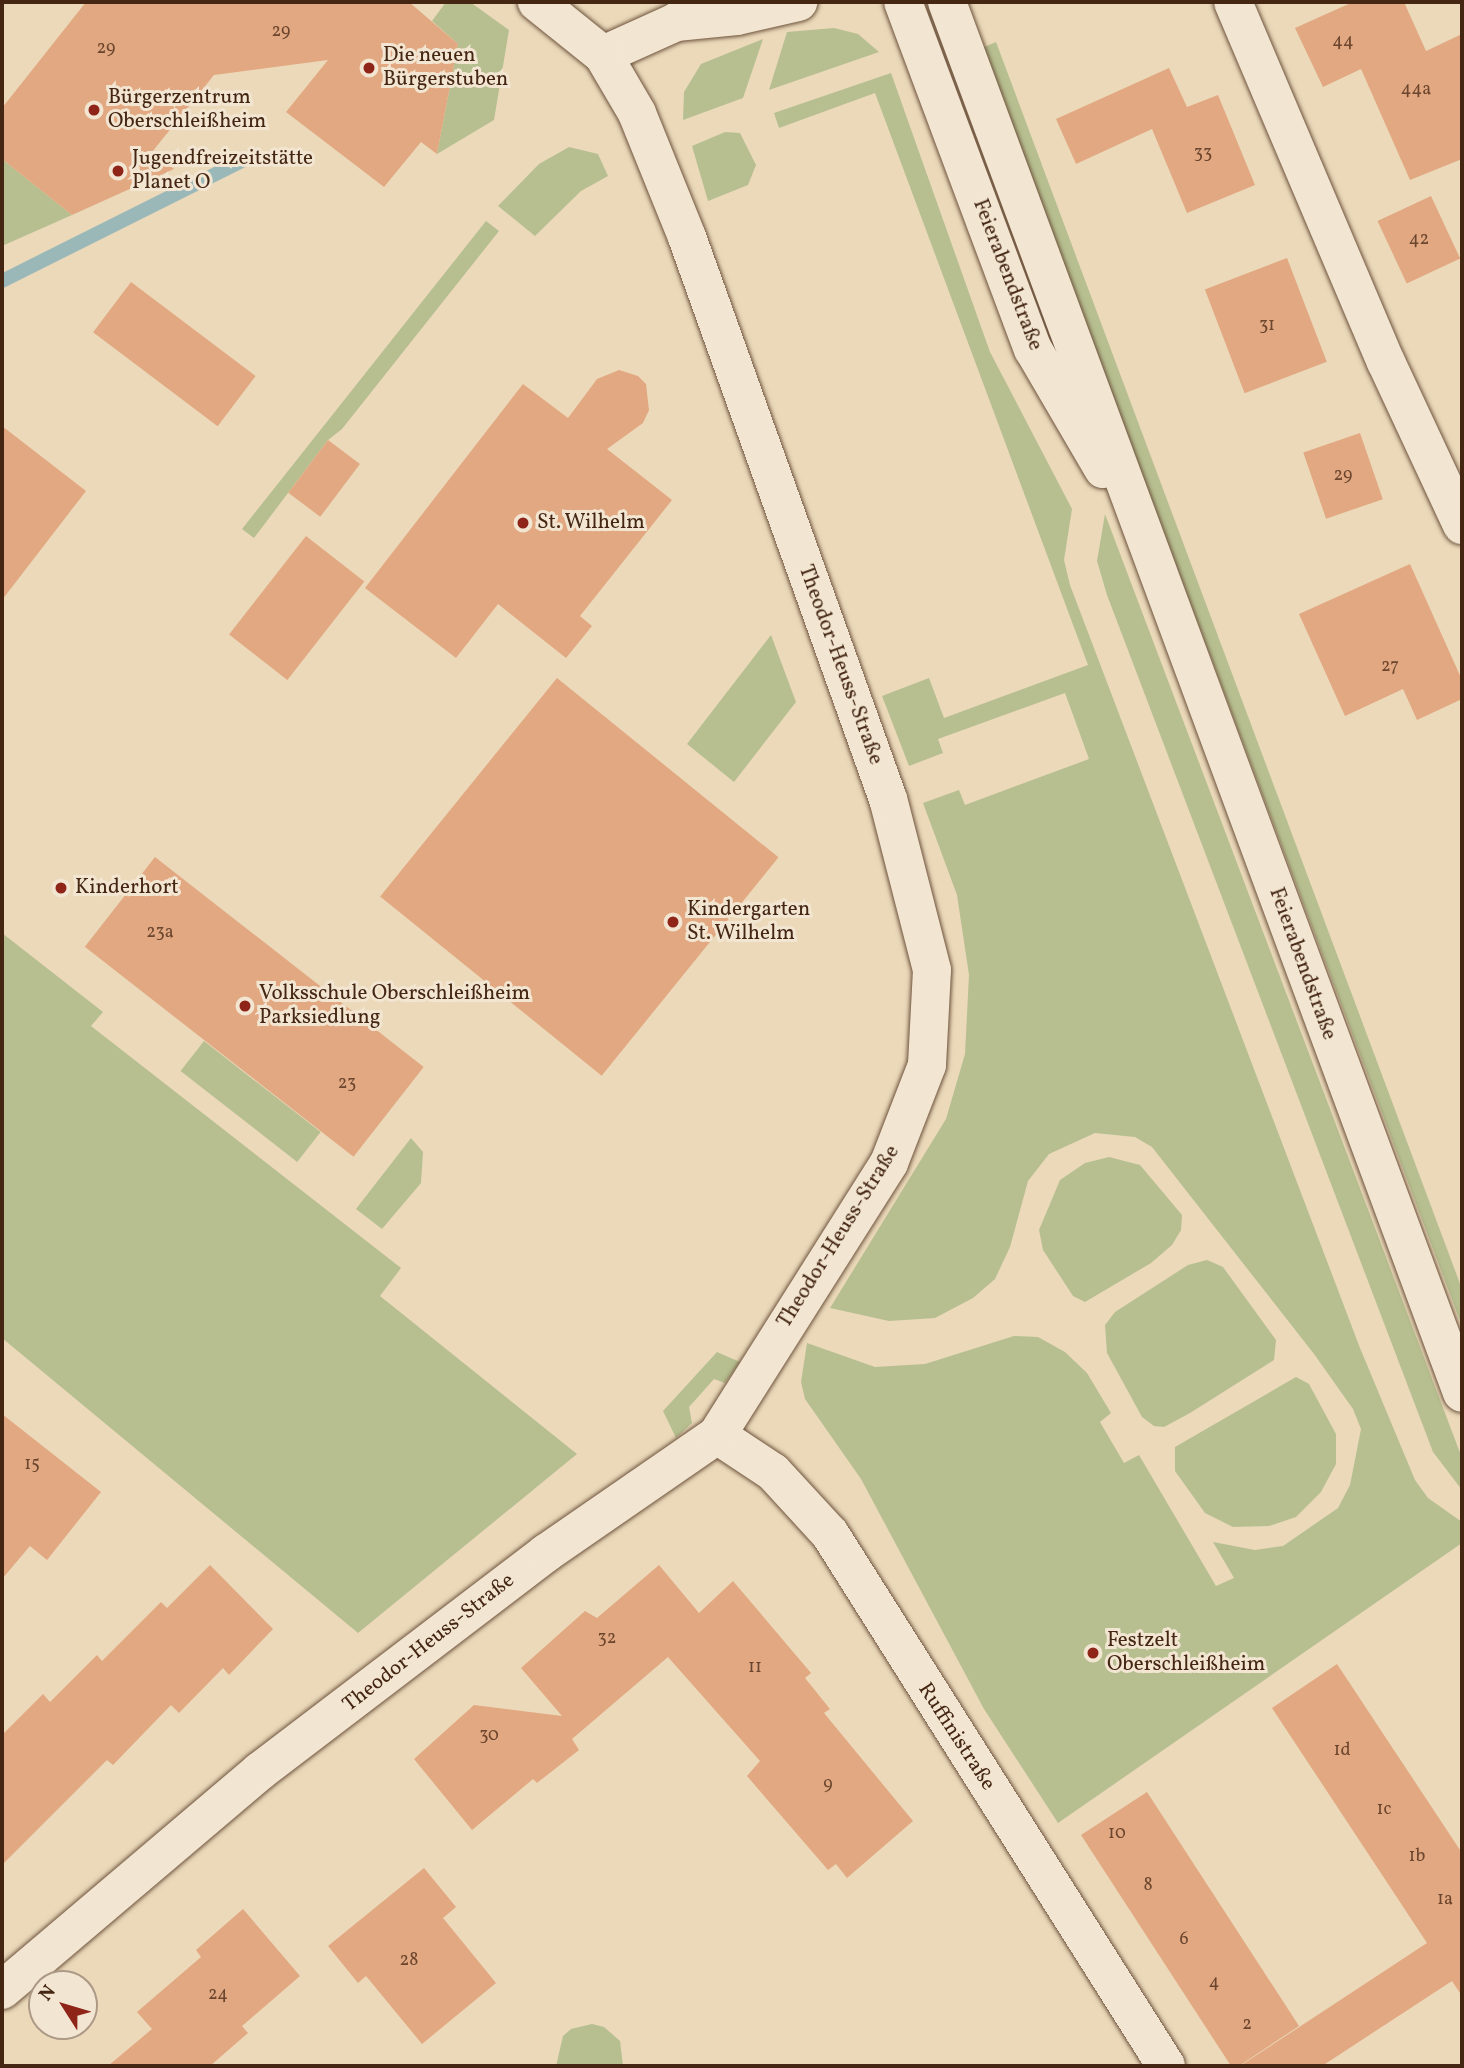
<!DOCTYPE html>
<html>
<head>
<meta charset="utf-8">
<style>
	body { margin:0 }
	#map { position:relative; width:1464px; height:2068px; overflow:hidden; background:#ebd9ba; font-family:Vollkorn,serif }
	div>[style] { position:absolute }
	.green>* { inset:0; background:#b7bf90; transform-origin:0 0 }
	.stream>* { height:14px; margin:-7px; padding:0 7px; transform-origin:7px; border-radius:7px; background:#9bb8b9 }
	.building>* { inset:0; background:#e2a881; transform-origin:0 0 }
	.roads { filter:drop-shadow(0 0 2px #6e533d) drop-shadow(0 0 2px #6e533d) }
	.minor>* { height:38px; margin:-19px; padding:0 19px; transform-origin:19px; border-radius:19px; background:#f2e6d2 }
	.secondary>* { height:38px; margin:-19px; padding:0 19px; transform-origin:19px; border-radius:19px; background:#f2e6d2 }
	.dots>* { width:19px; height:19px; translate:-50% -50%; box-sizing:border-box; border:4px solid #f2e6d2; border-radius:50% }
	span { translate:-50% -50%; white-space:nowrap; text-align:center; line-height:1.15; -webkit-text-stroke:6px #f2e6d2; paint-order:stroke }
	.number-label { font-size:18px; color:#6c462e }
	.number-label span { -webkit-text-stroke-width:0 }
	.poi-label { font-size:21px; color:#442613 }
	.left { translate:0 -50%; text-align:left }
	.street-label { font-size:21px; color:#442613 }
	.frame { position:absolute; inset:0; border:4px solid #442613; pointer-events:none }
	.north { position:absolute; left:28px; top:1970px; width:70px; height:70px; box-sizing:border-box; background:#f2e6d2; border:2px solid #ac9986; border-radius:50%; rotate:307deg; font-size:19px; font-weight:700; line-height:28px; text-align:center; color:#442613 }
	.north::after { content:''; display:block; margin:auto; width:24px; height:32px; background:#8f2418; clip-path:polygon(50% 0,100% 100%,50% 72%,0 100%) }
</style>
</head>
<body>
<div id="map">
	<div class="green">
		<div style="clip-path:polygon(446px 2px,470px 2px,509px 30px,494px 120px,437px 154px,458px 44px,432px 21px)"></div>
		<div style="clip-path:polygon(834px 28px,858px 34px,879px 52px,769px 90px,787px 32px)"></div>
		<div style="clip-path:polygon(763px 39px,743px 98px,683px 120px,684px 92px,701px 64px)"></div>
		<div style="clip-path:polygon(996px 42px,1462px 1289px,1462px 1326px,982px 48px)"></div>
		<div style="clip-path:polygon(891px 73px,990px 352px,1072px 509px,1064px 560px,1070px 585px,1360px 1348px,1415px 1480px,1428px 1498px,1462px 1522px,1462px 1543px,1058px 1823px,984px 1709px,861px 1479px,805px 1399px,801px 1382px,807px 1343px,875px 1367px,925px 1364px,1014px 1336px,1038px 1337px,1065px 1352px,1087px 1373px,1111px 1413px,1100px 1422px,1124px 1463px,1139px 1455px,1216px 1586px,1234px 1578px,1213px 1542px,1255px 1550px,1283px 1546px,1338px 1508px,1350px 1485px,1361px 1429px,1353px 1409px,1314px 1354px,1152px 1147px,1135px 1137px,1095px 1133px,1049px 1154px,1028px 1181px,1010px 1247px,995px 1279px,973px 1298px,935px 1318px,889px 1321px,830px 1308px,946px 1119px,965px 1054px,969px 975px,957px 895px,923px 803px,959px 790px,965px 805px,1089px 759px,1065px 693px,938px 739px,943px 753px,909px 766px,882px 696px,929px 678px,944px 718px,1088px 665px,875px 93px,779px 128px,774px 113px)"></div>
		<div style="clip-path:polygon(725px 132px,740px 133px,756px 165px,748px 185px,708px 201px,692px 146px)"></div>
		<div style="clip-path:polygon(569px 147px,598px 154px,608px 176px,581px 191px,535px 236px,498px 206px,539px 164px)"></div>
		<div style="clip-path:polygon(2px 159px,72px 215px,2px 246px)"></div>
		<div style="clip-path:polygon(486px 221px,499px 231px,342px 429px,328px 440px,254px 538px,242px 529px)"></div>
		<div style="clip-path:polygon(1105px 514px,1462px 1458px,1462px 1490px,1433px 1452px,1107px 595px,1097px 561px)"></div>
		<div style="clip-path:polygon(771px 635px,796px 702px,734px 782px,687px 744px)"></div>
		<div style="clip-path:polygon(2px 933px,103px 1012px,91px 1026px,401px 1268px,380px 1296px,577px 1454px,358px 1633px,2px 1338px)"></div>
		<div style="left:204px;top:1041px;width:148px;height:38px;rotate:38deg"></div>
		<div style="clip-path:polygon(411px 1138px,423px 1152px,421px 1183px,382px 1229px,356px 1209px)"></div>
		<div style="clip-path:polygon(1109px 1157px,1140px 1165px,1182px 1215px,1181px 1230px,1172px 1245px,1151px 1263px,1085px 1302px,1073px 1296px,1043px 1250px,1039px 1230px,1060px 1180px,1085px 1163px)"></div>
		<div style="clip-path:polygon(1207px 1260px,1223px 1267px,1276px 1340px,1274px 1360px,1190px 1413px,1164px 1427px,1154px 1426px,1142px 1417px,1107px 1353px,1105px 1325px,1115px 1312px,1188px 1265px)"></div>
		<div style="clip-path:polygon(717px 1352px,740px 1362px,725px 1383px,714px 1379px,689px 1407px,692px 1423px,676px 1438px,663px 1411px)"></div>
		<div style="clip-path:polygon(1296px 1377px,1309px 1384px,1336px 1434px,1336px 1464px,1321px 1492px,1296px 1517px,1269px 1526px,1233px 1527px,1205px 1513px,1175px 1471px,1175px 1447px)"></div>
		<div style="clip-path:polygon(592px 2024px,604px 2027px,620px 2041px,623px 2066px,556px 2066px,563px 2036px,571px 2029px)"></div>
	</div>
	<div class="stream">
		<div style="left:2px;top:281px;width:271px;rotate:-26.6deg"></div>
	</div>
	<div class="building">
		<div style="clip-path:polygon(86px 2px,409px 2px,458px 44px,437px 154px,421px 142px,384px 187px,286px 112px,328px 60px,214px 75px,152px 152px,174px 169px,72px 215px,2px 159px,2px 108px)"></div>
		<div style="clip-path:polygon(1353px 2px,1404px 2px,1426px 51px,1462px 34px,1462px 159px,1410px 180px,1361px 69px,1323px 87px,1295px 28px)"></div>
		<div style="clip-path:polygon(1169px 68px,1187px 107px,1218px 95px,1255px 185px,1187px 213px,1152px 129px,1076px 164px,1056px 119px)"></div>
		<div style="left:1431px;top:196px;width:69px;height:59px;rotate:65deg"></div>
		<div style="left:1287px;top:258px;width:111px;height:88px;rotate:69deg"></div>
		<div style="left:131px;top:282px;width:156px;height:63px;rotate:37deg"></div>
		<div style="clip-path:polygon(619px 370px,638px 376px,646px 384px,649px 410px,643px 423px,607px 449px,672px 500px,580px 616px,592px 626px,566px 658px,498px 604px,456px 658px,365px 588px,523px 384px,568px 418px,597px 379px)"></div>
		<div style="clip-path:polygon(2px 426px,86px 491px,2px 600px)"></div>
		<div style="left:1360px;top:433px;width:70px;height:60px;rotate:71deg"></div>
		<div style="left:328px;top:440px;width:40px;height:66px;rotate:37deg"></div>
		<div style="left:306px;top:536px;width:74px;height:125px;rotate:38deg"></div>
		<div style="clip-path:polygon(1410px 564px,1462px 680px,1462px 699px,1417px 720px,1403px 689px,1345px 716px,1299px 614px)"></div>
		<div style="left:557px;top:678px;width:285px;height:281px;rotate:39deg"></div>
		<div style="left:155px;top:857px;width:341px;height:114px;rotate:38deg"></div>
		<div style="clip-path:polygon(2px 1414px,101px 1492px,47px 1560px,30px 1546px,2px 1579px)"></div>
		<div style="clip-path:polygon(210px 1565px,273px 1629px,229px 1675px,223px 1668px,179px 1713px,171px 1705px,113px 1765px,107px 1760px,2px 1865px,2px 1735px,43px 1694px,50px 1702px,97px 1655px,102px 1661px,161px 1602px,167px 1608px)"></div>
		<div style="clip-path:polygon(659px 1565px,699px 1613px,733px 1581px,811px 1673px,805px 1678px,830px 1709px,824px 1713px,913px 1821px,847px 1878px,836px 1864px,828px 1870px,747px 1776px,760px 1761px,668px 1657px,572px 1739px,579px 1750px,537px 1783px,533px 1779px,472px 1830px,414px 1759px,474px 1705px,562px 1716px,521px 1668px,585px 1611px,597px 1618px)"></div>
		<div style="clip-path:polygon(1337px 1664px,1462px 1853px,1462px 1996px,1452px 1981px,1322px 2066px,1240px 2066px,1427px 1943px,1272px 1708px)"></div>
		<div style="clip-path:polygon(1147px 1792px,1299px 2026px,1239px 2066px,1231px 2066px,1081px 1835px)"></div>
		<div style="clip-path:polygon(424px 1868px,456px 1907px,443px 1918px,496px 1983px,422px 2044px,366px 1976px,358px 1983px,328px 1946px)"></div>
		<div style="clip-path:polygon(243px 1909px,300px 1976px,242px 2026px,248px 2033px,210px 2066px,108px 2066px,152px 2029px,137px 2012px,201px 1957px,196px 1950px)"></div>
	</div>
	<div class="roads">
		<div class="minor">
			<div style="left:1233px;top:2px;width:391px;rotate:67deg"></div>
			<div style="left:1386px;top:362px;width:180px;rotate:65deg"></div>
			<div style="left:676px;top:22px;width:61px;rotate:-5.6deg"></div>
			<div style="left:737px;top:16px;width:63px;rotate:-12.9deg"></div>
			<div style="left:603px;top:55px;width:80px;rotate:-24.3deg"></div>
			<div style="left:676px;top:22px;width:26px;rotate:-36deg"></div>
			<div style="left:717px;top:1435px;width:67px;rotate:33.5deg"></div>
			<div style="left:773px;top:1472px;width:84px;rotate:47.4deg"></div>
			<div style="left:830px;top:1534px;width:629px;rotate:57.72deg"></div>
			<div style="left:2px;top:1990px;width:338px;rotate:-40.3deg"></div>
			<div style="left:260px;top:1771px;width:360px;rotate:-37.3deg"></div>
			<div style="left:546px;top:1553px;width:208px;rotate:-34.6deg"></div>
			<div style="left:717px;top:1435px;width:322px;rotate:-57.7deg"></div>
			<div style="left:889px;top:1163px;width:105px;rotate:-68.8deg"></div>
			<div style="left:927px;top:1065px;width:95px;rotate:-87deg"></div>
			<div style="left:932px;top:970px;width:177px;rotate:-104.4deg"></div>
			<div style="left:888px;top:799px;width:597px;rotate:-109.68deg"></div>
			<div style="left:687px;top:237px;width:134px;rotate:-112deg"></div>
			<div style="left:637px;top:113px;width:67px;rotate:-120.4deg"></div>
			<div style="left:603px;top:55px;width:85px;rotate:-141.2deg"></div>
		</div>
		<div class="secondary">
			<div style="left:903px;top:2px;width:371px;rotate:69.5deg"></div>
			<div style="left:1033px;top:349px;width:139px;rotate:59.7deg"></div>
			<div style="left:947px;top:2px;width:1483px;rotate:69.68deg"></div>
		</div>
	</div>
	<div class="dots">
		<div style="left:369px;top:68px;background:#8f2418"></div>
		<div style="left:94px;top:110px;background:#8f2418"></div>
		<div style="left:118px;top:171px;background:#8f2418"></div>
		<div style="left:523px;top:523px;background:#8f2418"></div>
		<div style="left:61px;top:888px;background:#8f2418"></div>
		<div style="left:673px;top:922px;background:#8f2418"></div>
		<div style="left:245px;top:1006px;background:#8f2418"></div>
		<div style="left:1093px;top:1653px;background:#8f2418"></div>
	</div>
	<div class="number-label">
		<span style="left:281px;top:32px">29</span>
		<span style="left:1343px;top:42px">44</span>
		<span style="left:106px;top:49px">29</span>
		<span style="left:1416px;top:90px">44a</span>
		<span style="left:1203px;top:154px">33</span>
		<span style="left:1419px;top:240px">42</span>
		<span style="left:1267px;top:326px">31</span>
		<span style="left:1343px;top:476px">29</span>
		<span style="left:1390px;top:667px">27</span>
		<span style="left:160px;top:933px">23a</span>
		<span style="left:347px;top:1084px">23</span>
		<span style="left:32px;top:1465px">15</span>
		<span style="left:607px;top:1639px">32</span>
		<span style="left:755px;top:1668px">11</span>
		<span style="left:489px;top:1736px">30</span>
		<span style="left:1342px;top:1751px">1d</span>
		<span style="left:828px;top:1785px">9</span>
		<span style="left:1384px;top:1810px">1c</span>
		<span style="left:1117px;top:1834px">10</span>
		<span style="left:1417px;top:1857px">1b</span>
		<span style="left:1148px;top:1886px">8</span>
		<span style="left:1445px;top:1900px">1a</span>
		<span style="left:1184px;top:1940px">6</span>
		<span style="left:409px;top:1961px">28</span>
		<span style="left:1214px;top:1983px">4</span>
		<span style="left:218px;top:1995px">24</span>
		<span style="left:1247px;top:2025px">2</span>
	</div>
	<div class="poi-label">
		<span class="left" style="left:383px;top:68px">Die neuen<br>Bürgerstuben</span>
		<span class="left" style="left:108px;top:110px">Bürgerzentrum<br>Oberschleißheim</span>
		<span class="left" style="left:132px;top:171px">Jugendfreizeitstätte<br>Planet O</span>
		<span class="left" style="left:537px;top:523px">St. Wilhelm</span>
		<span class="left" style="left:75px;top:888px">Kinderhort</span>
		<span class="left" style="left:687px;top:922px">Kindergarten<br>St. Wilhelm</span>
		<span class="left" style="left:259px;top:1006px">Volksschule Oberschleißheim<br>Parksiedlung</span>
		<span class="left" style="left:1107px;top:1653px">Festzelt<br>Oberschleißheim</span>
	</div>
	<div class="street-label">
		<span style="left:1007px;top:275px;rotate:69deg">Feierabendstraße</span>
		<span style="left:840px;top:665px;rotate:70deg">Theodor-Heuss-Straße</span>
		<span style="left:1302px;top:964px;rotate:70deg">Feierabendstraße</span>
		<span style="left:839px;top:1237px;rotate:-58deg">Theodor-Heuss-Straße</span>
		<span style="left:429px;top:1643px;rotate:-38deg">Theodor-Heuss-Straße</span>
		<span style="left:956px;top:1737px;rotate:57deg">Ruffinistraße</span>
	</div>
	<div class="frame"></div>
	<div class="north">N</div>
</div>
</body>
</html>
